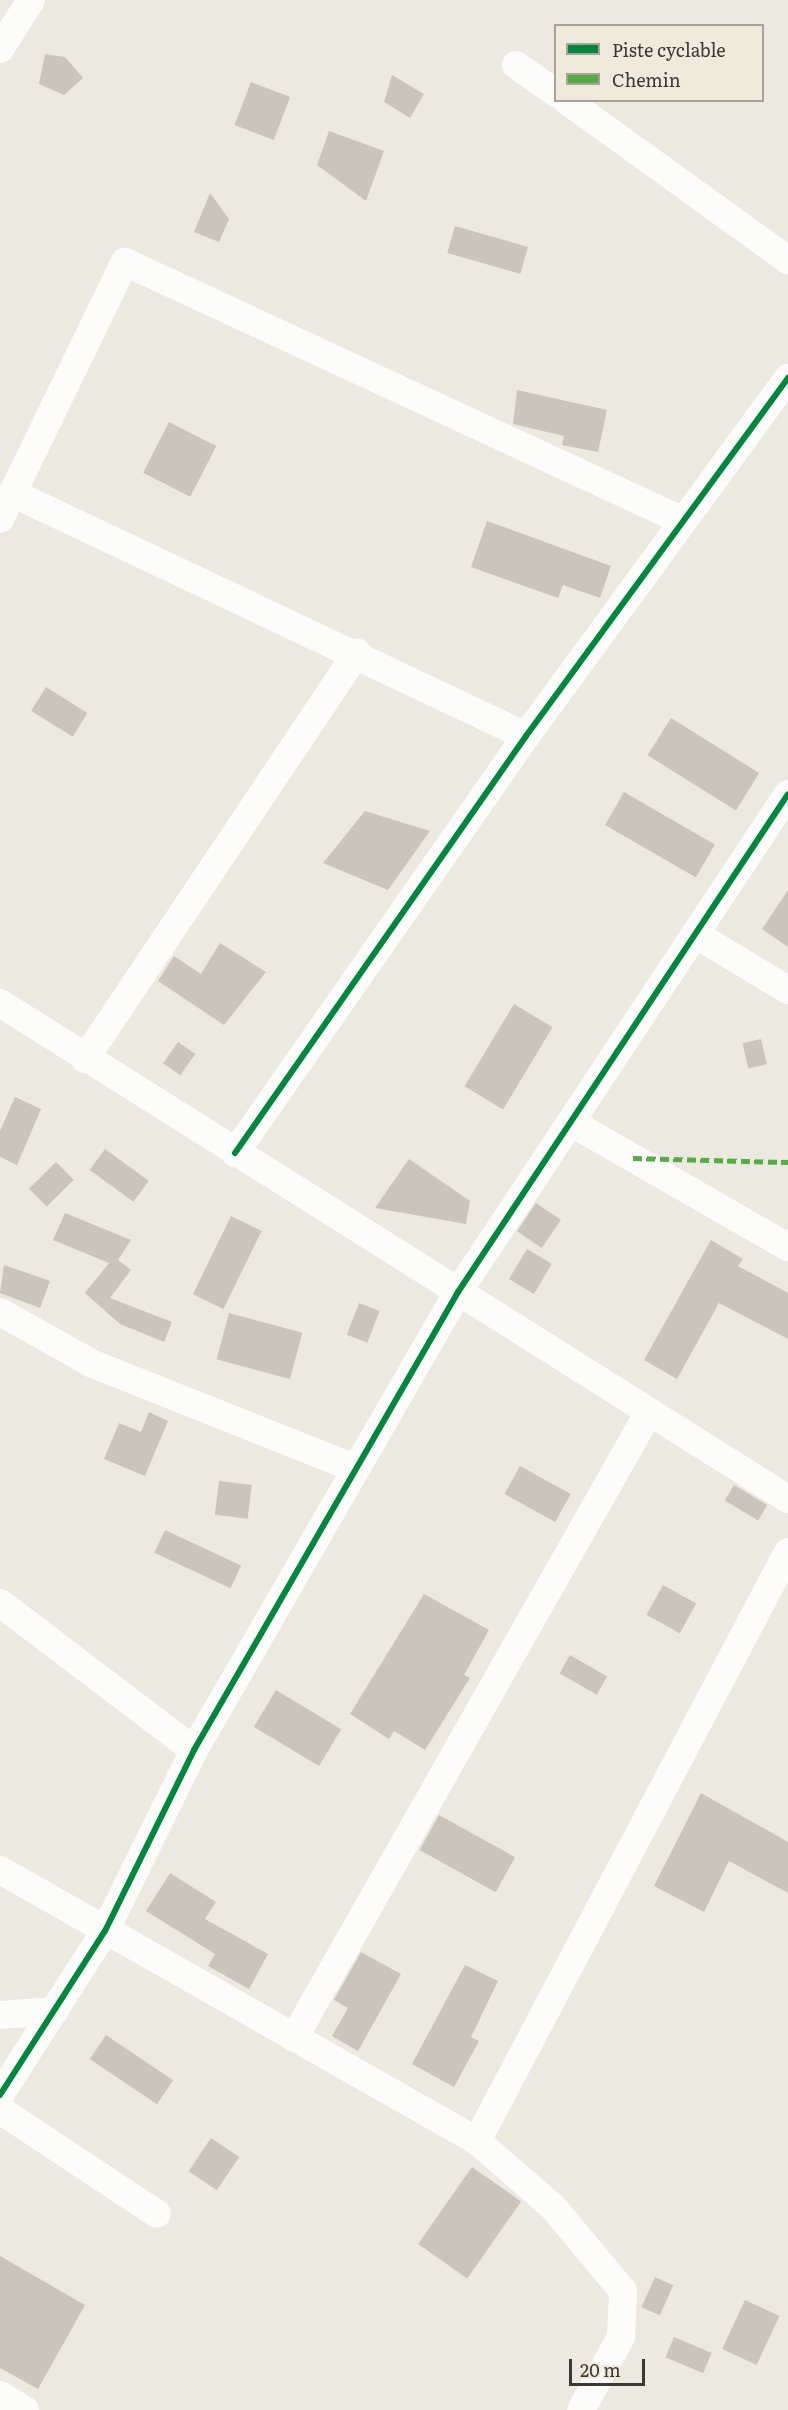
<!DOCTYPE html>
<html>
<head>
<meta charset="utf-8">
<style>
	body { margin:0 }
	#map { position:relative; width:788px; height:2410px; overflow:hidden; background:#ece9e1; font-family:Literata,serif }
	div>[style] { position:absolute }
	.building>* { inset:0; background:#c9c5ba; transform-origin:0 0 }
	.minor>* { height:28px; margin:-14px; padding:0 14px; transform-origin:14px; border-radius:14px; background:#fcfcfa }
	.quiet>* { height:4.5px; margin-top:-2.25px; transform-origin:0; background:repeating-linear-gradient(90deg,#55ac45 0 9px,transparent 0 13.5px) }
	.cycleway>* { height:6px; margin:-3px; padding:0 3px; transform-origin:3px; border-radius:3px; background:#00873e }
	span { translate:-50% -50%; white-space:nowrap; text-align:center; line-height:1.15; -webkit-text-stroke:6px #f0eadd; paint-order:stroke }
	.legend { position:absolute; left:554px; top:24px; width:210px; height:78px; box-sizing:border-box; background:#f0eadd; border:2px solid #a8a399; margin:0; padding:8px 10px; list-style:none; font-size:18px; color:#3b3934 }
	.legend li { display:flex; align-items:center; gap:12px; height:30px }
	.legend b { width:30px; border:2px solid #a8a399 }
	.scale { position:absolute; left:569px; top:2359px; width:76px; height:27px; box-sizing:border-box; border:3px solid #3b3934; border-top:0; padding-left:8px; font-size:18px; line-height:21px; white-space:nowrap; color:#3b3934; -webkit-text-stroke:4px #f0eadd; paint-order:stroke }
</style>
</head>
<body>
<div id="map">
	<div class="building">
		<div style="clip-path:polygon(45px 54px,65px 57px,83px 78px,64px 95px,39px 84px)"></div>
		<div style="clip-path:polygon(392px 75px,424px 94px,410px 118px,384px 102px)"></div>
		<div style="left:251px;top:82px;width:42px;height:46px;rotate:21deg"></div>
		<div style="clip-path:polygon(329px 131px,384px 151px,366px 201px,317px 165px)"></div>
		<div style="clip-path:polygon(210px 193px,229px 219px,219px 242px,194px 232px)"></div>
		<div style="left:455px;top:226px;width:76px;height:28px;rotate:16deg"></div>
		<div style="clip-path:polygon(517px 390px,607px 410px,598px 452px,562px 445px,564px 436px,513px 424px)"></div>
		<div style="left:169px;top:422px;width:53px;height:57px;rotate:27deg"></div>
		<div style="clip-path:polygon(487px 521px,611px 566px,600px 598px,563px 585px,558px 598px,471px 567px)"></div>
		<div style="left:46px;top:687px;width:49px;height:28px;rotate:32deg"></div>
		<div style="left:671px;top:718px;width:104px;height:44px;rotate:32deg"></div>
		<div style="left:624px;top:792px;width:105px;height:38px;rotate:30deg"></div>
		<div style="clip-path:polygon(365px 811px,430px 831px,388px 890px,323px 863px)"></div>
		<div style="clip-path:polygon(788px 890px,788px 947px,762px 929px)"></div>
		<div style="clip-path:polygon(220px 943px,266px 972px,224px 1025px,158px 981px,174px 956px,201px 974px)"></div>
		<div style="left:514px;top:1004px;width:45px;height:96px;rotate:31deg"></div>
		<div style="left:761px;top:1039px;width:26px;height:19px;rotate:77deg"></div>
		<div style="left:178px;top:1042px;width:21px;height:26px;rotate:35deg"></div>
		<div style="clip-path:polygon(15px 1097px,41px 1109px,17px 1165px,0 1157px,0 1131px)"></div>
		<div style="left:105px;top:1149px;width:54px;height:26px;rotate:36deg"></div>
		<div style="clip-path:polygon(409px 1159px,470px 1201px,466px 1224px,375px 1208px)"></div>
		<div style="left:56px;top:1162px;width:25px;height:38px;rotate:45deg"></div>
		<div style="left:536px;top:1203px;width:30px;height:34px;rotate:34deg"></div>
		<div style="clip-path:polygon(65px 1213px,131px 1240px,118px 1260px,131px 1270px,110px 1298px,172px 1322px,164px 1342px,120px 1324px,85px 1293px,109px 1263px,53px 1240px)"></div>
		<div style="left:231px;top:1216px;width:34px;height:87px;rotate:26deg"></div>
		<div style="clip-path:polygon(711px 1240px,743px 1259px,738px 1266px,788px 1293px,788px 1339px,719px 1303px,677px 1379px,644px 1360px)"></div>
		<div style="left:527px;top:1249px;width:29px;height:35px;rotate:31deg"></div>
		<div style="clip-path:polygon(4px 1265px,50px 1281px,40px 1308px,0 1293px)"></div>
		<div style="left:359px;top:1303px;width:22px;height:34px;rotate:21deg"></div>
		<div style="left:229px;top:1313px;width:76px;height:48px;rotate:15deg"></div>
		<div style="clip-path:polygon(149px 1412px,168px 1421px,145px 1476px,104px 1459px,119px 1423px,141px 1432px)"></div>
		<div style="left:520px;top:1466px;width:58px;height:32px;rotate:29deg"></div>
		<div style="left:219px;top:1481px;width:33px;height:34px;rotate:7deg"></div>
		<div style="left:734px;top:1485px;width:39px;height:18px;rotate:31deg"></div>
		<div style="left:165px;top:1530px;width:84px;height:25px;rotate:25deg"></div>
		<div style="left:663px;top:1585px;width:38px;height:34px;rotate:29deg"></div>
		<div style="clip-path:polygon(424px 1594px,489px 1630px,464px 1675px,470px 1678px,425px 1750px,394px 1731px,389px 1739px,350px 1714px)"></div>
		<div style="left:570px;top:1655px;width:43px;height:21px;rotate:30deg"></div>
		<div style="left:276px;top:1690px;width:76px;height:43px;rotate:31deg"></div>
		<div style="clip-path:polygon(701px 1793px,788px 1842px,788px 1893px,729px 1861px,704px 1912px,654px 1886px)"></div>
		<div style="left:439px;top:1815px;width:87px;height:40px;rotate:29deg"></div>
		<div style="clip-path:polygon(170px 1873px,216px 1902px,205px 1919px,268px 1954px,249px 1989px,208px 1966px,215px 1954px,146px 1911px)"></div>
		<div style="clip-path:polygon(361px 1952px,401px 1974px,358px 2051px,332px 2036px,348px 2008px,334px 2000px)"></div>
		<div style="clip-path:polygon(465px 1965px,498px 1981px,471px 2037px,479px 2041px,454px 2087px,412px 2064px)"></div>
		<div style="left:106px;top:2035px;width:81px;height:29px;rotate:34deg"></div>
		<div style="left:211px;top:2138px;width:34px;height:40px;rotate:34deg"></div>
		<div style="left:472px;top:2167px;width:60px;height:94px;rotate:35deg"></div>
		<div style="clip-path:polygon(0 2256px,85px 2305px,38px 2389px,0 2368px)"></div>
		<div style="left:655px;top:2277px;width:20px;height:33px;rotate:24deg"></div>
		<div style="left:745px;top:2300px;width:38px;height:54px;rotate:25deg"></div>
		<div style="left:674px;top:2337px;width:41px;height:22px;rotate:23deg"></div>
	</div>
	<div class="minor">
		<div style="left:0;top:49px;width:58px;rotate:-57.7deg"></div>
		<div style="left:516px;top:65px;width:49px;rotate:35deg"></div>
		<div style="left:566px;top:100px;width:274px;rotate:35.8deg"></div>
		<div style="left:12px;top:493px;width:569px;rotate:25.3deg"></div>
		<div style="left:0;top:519px;width:286px;rotate:-64.1deg"></div>
		<div style="left:125px;top:262px;width:613px;rotate:24.89deg"></div>
		<div style="left:695px;top:934px;width:109px;rotate:31.1deg"></div>
		<div style="left:0;top:1003px;width:931px;rotate:32.19deg"></div>
		<div style="left:85px;top:1059px;width:489px;rotate:-56.2deg"></div>
		<div style="left:572px;top:1123px;width:249px;rotate:29.9deg"></div>
		<div style="left:235px;top:1153px;width:508px;rotate:-55.09deg"></div>
		<div style="left:526px;top:736px;width:444px;rotate:-53.8deg"></div>
		<div style="left:0;top:1312px;width:107px;rotate:29.2deg"></div>
		<div style="left:93px;top:1364px;width:282px;rotate:21.7deg"></div>
		<div style="left:0;top:1603px;width:243px;rotate:37.2deg"></div>
		<div style="left:0;top:1870px;width:549px;rotate:29.6deg"></div>
		<div style="left:477px;top:2141px;width:101px;rotate:41deg"></div>
		<div style="left:553px;top:2207px;width:109px;rotate:50.2deg"></div>
		<div style="left:623px;top:2291px;width:46px;rotate:92.5deg"></div>
		<div style="left:621px;top:2337px;width:83px;rotate:118.7deg"></div>
		<div style="left:0;top:2015px;width:55px;rotate:-4.2deg"></div>
		<div style="left:294px;top:2038px;width:720px;rotate:-60.44deg"></div>
		<div style="left:0;top:2095px;width:195px;rotate:-57.4deg"></div>
		<div style="left:105px;top:1931px;width:202px;rotate:-63.8deg"></div>
		<div style="left:194px;top:1750px;width:529px;rotate:-60.04deg"></div>
		<div style="left:458px;top:1292px;width:597px;rotate:-56.47deg"></div>
		<div style="left:0;top:2110px;width:188px;rotate:33.5deg"></div>
		<div style="left:477px;top:2141px;width:666px;rotate:-62.17deg"></div>
		<div style="left:0;top:2395px;width:29px;rotate:31deg"></div>
	</div>
	<div class="quiet">
		<div style="left:633px;top:1158px;width:155px;rotate:1.5deg"></div>
	</div>
	<div class="cycleway">
		<div style="left:235px;top:1153px;width:508px;rotate:-55.09deg"></div>
		<div style="left:526px;top:736px;width:444px;rotate:-53.8deg"></div>
		<div style="left:0;top:2095px;width:195px;rotate:-57.4deg"></div>
		<div style="left:105px;top:1931px;width:202px;rotate:-63.8deg"></div>
		<div style="left:194px;top:1750px;width:529px;rotate:-60.04deg"></div>
		<div style="left:458px;top:1292px;width:597px;rotate:-56.47deg"></div>
	</div>
	<ul class="legend">
	<li><b style="height:8px;background:#00873e"></b>Piste cyclable</li>
	<li><b style="height:8px;background:#55ac45"></b>Chemin</li>
	</ul>
	<div class="scale">20 m</div>
</div>
</body>
</html>
